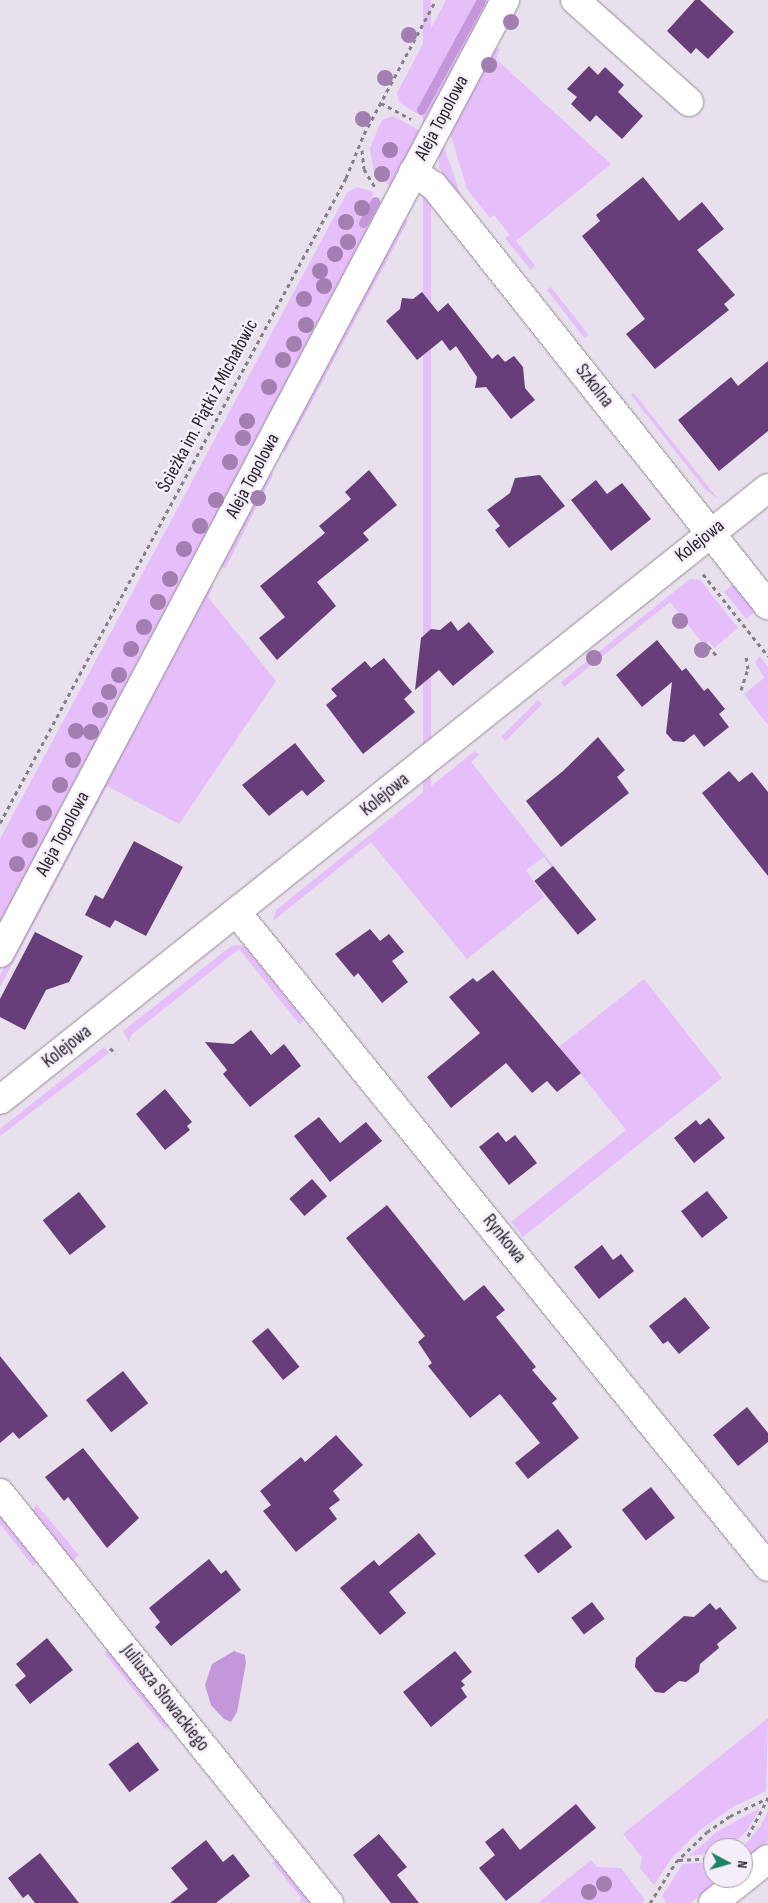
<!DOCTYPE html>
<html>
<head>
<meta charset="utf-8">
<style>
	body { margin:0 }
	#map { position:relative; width:768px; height:1903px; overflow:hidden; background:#e8e0ec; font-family:"Sofia Sans Condensed",sans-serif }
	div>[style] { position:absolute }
	.green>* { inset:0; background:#e6befa; transform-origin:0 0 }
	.water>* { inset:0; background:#c497da }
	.stream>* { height:9px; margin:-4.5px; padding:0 4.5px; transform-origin:4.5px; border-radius:4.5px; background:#c497da }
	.building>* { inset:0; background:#673e7a; transform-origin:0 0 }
	.path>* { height:3px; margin-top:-1.5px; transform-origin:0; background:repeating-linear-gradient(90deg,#858088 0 4px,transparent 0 8px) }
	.roads { filter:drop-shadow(0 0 1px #938c97) drop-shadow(0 0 1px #938c97) }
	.minor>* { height:28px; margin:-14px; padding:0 14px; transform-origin:14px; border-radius:14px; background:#fff }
	.trees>* { width:16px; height:16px; margin:-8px; border-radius:50%; background:#a27fb0 }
	span { translate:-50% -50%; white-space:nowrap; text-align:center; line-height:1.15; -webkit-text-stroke:5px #f5edf9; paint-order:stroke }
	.street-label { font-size:19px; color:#282529 }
	.north { position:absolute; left:703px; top:1838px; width:50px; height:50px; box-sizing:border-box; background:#f5edf9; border:1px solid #a39da6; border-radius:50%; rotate:96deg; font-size:14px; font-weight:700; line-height:20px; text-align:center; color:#282529 }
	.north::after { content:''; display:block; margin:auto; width:18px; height:22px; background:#1a8460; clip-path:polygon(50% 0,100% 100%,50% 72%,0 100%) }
</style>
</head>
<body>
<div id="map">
	<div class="green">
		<div style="left:423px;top:0;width:8px;height:897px"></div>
		<div style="clip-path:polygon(446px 0,479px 0,417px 114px,399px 102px,397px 93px)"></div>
		<div style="clip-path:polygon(483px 0,492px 0,428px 120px,420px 116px)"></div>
		<div style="clip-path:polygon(492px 48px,500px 49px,496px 59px,611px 164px,516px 241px,535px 266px,531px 270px,505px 238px,510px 235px,494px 215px,490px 218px,467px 189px,450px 133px)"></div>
		<div style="clip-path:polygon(393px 116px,422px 132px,392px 188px,374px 173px,370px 148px,382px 120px)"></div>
		<div style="clip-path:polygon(443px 145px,460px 193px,456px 196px,439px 167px,439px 148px)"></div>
		<div style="clip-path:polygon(357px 187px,374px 192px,372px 197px,384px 203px,0 930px,0 839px,347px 193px)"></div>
		<div style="clip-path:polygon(403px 217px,408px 221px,285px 452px,279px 447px)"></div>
		<div style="left:551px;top:287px;width:61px;height:5px;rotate:52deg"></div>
		<div style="clip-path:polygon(634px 393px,710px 489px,719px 500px,705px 489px,631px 395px)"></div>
		<div style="left:267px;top:471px;width:7px;height:106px;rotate:27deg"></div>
		<div style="clip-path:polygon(690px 579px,700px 580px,738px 628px,714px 648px,709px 641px,704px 645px,670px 602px,564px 687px,561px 682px)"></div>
		<div style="left:735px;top:583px;width:35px;height:14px;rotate:51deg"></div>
		<div style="clip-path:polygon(207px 584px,213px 586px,208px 597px,276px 681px,179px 824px,107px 786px,0 987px,0 975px)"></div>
		<div style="clip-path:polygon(760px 656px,768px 667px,768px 725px,744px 694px,764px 678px,755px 662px)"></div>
		<div style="left:538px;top:700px;width:6px;height:52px;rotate:45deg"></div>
		<div style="clip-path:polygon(475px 751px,479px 755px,471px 762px,566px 882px,563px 884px,544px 857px,526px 870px,544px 897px,467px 959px,371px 842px,273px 921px,276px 910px)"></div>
		<div style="clip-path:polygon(236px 945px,245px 946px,304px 1019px,300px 1025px,239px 949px,131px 1035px,129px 1042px,123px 1031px,230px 947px)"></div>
		<div style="clip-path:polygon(644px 979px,722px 1078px,523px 1237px,511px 1222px,626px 1130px,559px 1047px)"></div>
		<div style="clip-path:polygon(104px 1047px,109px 1053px,0 1136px,0 1129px)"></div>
		<div style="clip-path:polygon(36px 1504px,79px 1555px,74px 1560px,67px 1559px,32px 1514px)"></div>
		<div style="clip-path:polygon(0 1509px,40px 1559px,33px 1566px,0 1524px)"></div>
		<div style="clip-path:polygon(109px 1649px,171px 1724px,165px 1729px,104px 1653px)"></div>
		<div style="clip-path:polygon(768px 1718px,766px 1791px,731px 1808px,700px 1830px,671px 1859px,654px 1885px,640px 1868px,642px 1857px,623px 1834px)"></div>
		<div style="clip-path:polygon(760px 1808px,746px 1832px,734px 1843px,726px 1848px,713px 1848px,713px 1853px,689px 1856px,718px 1831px)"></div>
		<div style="clip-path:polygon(768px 1811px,768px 1841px,743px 1861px,742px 1848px,760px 1827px)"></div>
		<div style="clip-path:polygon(277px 1859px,313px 1903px,299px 1902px,302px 1899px,273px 1863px)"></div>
		<div style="clip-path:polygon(591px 1860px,597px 1867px,621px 1868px,645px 1900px,642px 1903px,538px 1903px)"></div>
		<div style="clip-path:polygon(713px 1862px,713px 1878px,722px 1878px,690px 1903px,667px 1903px,662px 1896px,683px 1864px)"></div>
	</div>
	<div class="water">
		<div style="clip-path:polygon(234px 1651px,245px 1655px,246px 1663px,237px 1712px,231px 1722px,224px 1719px,211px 1705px,205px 1685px,212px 1664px)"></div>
	</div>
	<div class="stream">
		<div style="left:421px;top:110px;width:125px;rotate:-61.4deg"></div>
		<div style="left:363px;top:223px;width:25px;rotate:-61deg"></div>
	</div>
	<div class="building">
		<div style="clip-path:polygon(695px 0,700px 0,734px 32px,708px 59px,696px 48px,691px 54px,667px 31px)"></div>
		<div style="clip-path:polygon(589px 66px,598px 75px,605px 67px,624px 85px,618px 92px,643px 116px,622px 139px,596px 115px,590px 122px,571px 104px,577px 97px,567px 89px)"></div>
		<div style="clip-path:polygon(643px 177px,679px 221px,702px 202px,724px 229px,697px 250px,735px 295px,724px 304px,729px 310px,655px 369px,626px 334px,645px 319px,582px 236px,600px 221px,596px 215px)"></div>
		<div style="clip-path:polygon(422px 292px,438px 312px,448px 303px,492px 359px,498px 354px,505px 362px,514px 356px,523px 367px,525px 388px,535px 400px,511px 419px,486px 387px,475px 388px,477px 377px,456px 346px,450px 351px,442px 340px,417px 360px,386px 321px,400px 309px,402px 298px,413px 299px)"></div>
		<div style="clip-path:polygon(768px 361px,768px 431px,719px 471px,678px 420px,731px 377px,738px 386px)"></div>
		<div style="clip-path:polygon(369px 470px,397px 505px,363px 533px,369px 540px,317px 582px,336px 606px,277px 660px,259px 638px,285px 617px,260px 586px,325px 533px,319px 526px,351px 499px,345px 492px)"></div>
		<div style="clip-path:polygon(540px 475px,565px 506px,509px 548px,495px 530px,500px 526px,487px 510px,510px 493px,515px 478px)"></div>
		<div style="clip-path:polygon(596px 480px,607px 494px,622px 483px,651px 519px,611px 551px,571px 500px)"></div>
		<div style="clip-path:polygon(451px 621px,458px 631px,469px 622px,494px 652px,453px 686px,439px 670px,415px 690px,421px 638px,431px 629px,440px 630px)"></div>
		<div style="clip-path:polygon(657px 640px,682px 671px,686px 668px,704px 691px,708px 688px,725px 709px,719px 714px,729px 727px,704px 747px,694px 734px,684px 742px,673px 741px,666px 733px,672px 682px,642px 707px,616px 675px)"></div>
		<div style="clip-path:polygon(384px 658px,412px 692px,404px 699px,415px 712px,363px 754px,326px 705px,337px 696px,331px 689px,365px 661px,371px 668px)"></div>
		<div style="clip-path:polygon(598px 737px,625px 770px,617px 777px,629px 793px,561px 847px,526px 801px,563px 771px)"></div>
		<div style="clip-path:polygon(295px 743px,325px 781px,307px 796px,302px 790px,269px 816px,242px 785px)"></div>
		<div style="clip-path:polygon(729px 771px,739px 782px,752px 772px,768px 792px,768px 876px,702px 793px)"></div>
		<div style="clip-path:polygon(134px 841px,183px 867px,146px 936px,115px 920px,110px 928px,85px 915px,95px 895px,103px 899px)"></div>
		<div style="left:553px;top:866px;width:69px;height:24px;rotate:51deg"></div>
		<div style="clip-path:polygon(370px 929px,380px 941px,389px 934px,404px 952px,392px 961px,408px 982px,382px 1003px,358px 973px,354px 977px,335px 954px)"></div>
		<div style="clip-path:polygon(35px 932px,83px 956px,69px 982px,46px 990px,25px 1030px,0 1017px,0 999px)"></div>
		<div style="clip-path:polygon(493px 970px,581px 1073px,557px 1092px,547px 1081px,532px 1093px,506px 1063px,451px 1108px,427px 1077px,480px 1033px,449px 997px,473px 978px,477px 982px)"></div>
		<div style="clip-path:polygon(251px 1030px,271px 1055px,284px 1044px,301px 1066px,250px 1107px,223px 1074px,227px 1070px,205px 1042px,233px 1044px)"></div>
		<div style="clip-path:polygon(165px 1089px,192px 1122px,187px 1126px,190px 1130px,165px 1150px,136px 1114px)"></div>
		<div style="clip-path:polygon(319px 1117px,340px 1143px,366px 1122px,382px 1141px,330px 1182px,294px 1136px)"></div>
		<div style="clip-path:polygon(709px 1118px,725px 1138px,694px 1163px,674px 1138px,696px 1120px,700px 1125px)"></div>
		<div style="clip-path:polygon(498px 1132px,506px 1142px,515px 1135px,537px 1163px,509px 1185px,479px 1147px)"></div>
		<div style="left:312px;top:1179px;width:23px;height:30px;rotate:49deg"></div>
		<div style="left:707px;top:1191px;width:34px;height:33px;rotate:52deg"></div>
		<div style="left:79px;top:1192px;width:44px;height:46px;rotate:52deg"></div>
		<div style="clip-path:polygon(387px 1205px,464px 1301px,484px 1285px,505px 1310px,496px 1317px,536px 1367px,532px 1370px,557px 1399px,552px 1403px,579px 1438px,528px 1479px,515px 1463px,540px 1443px,500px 1394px,470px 1418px,428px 1366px,432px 1363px,418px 1342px,425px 1336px,346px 1238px)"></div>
		<div style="clip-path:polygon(602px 1245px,613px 1260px,621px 1254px,634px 1271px,599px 1299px,574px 1267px)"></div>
		<div style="clip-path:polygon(685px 1297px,710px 1328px,679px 1354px,668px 1341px,663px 1344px,649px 1326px)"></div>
		<div style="left:268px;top:1328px;width:50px;height:21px;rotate:51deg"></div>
		<div style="clip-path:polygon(0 1356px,48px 1416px,19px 1439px,13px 1432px,0 1443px)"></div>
		<div style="left:123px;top:1371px;width:41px;height:47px;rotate:52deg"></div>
		<div style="clip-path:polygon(747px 1407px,768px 1433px,768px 1442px,738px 1466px,713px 1435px)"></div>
		<div style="clip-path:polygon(336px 1435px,363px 1465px,333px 1491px,340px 1500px,329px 1508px,337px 1519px,296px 1552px,263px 1511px,271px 1505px,260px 1491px,301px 1457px,305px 1462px)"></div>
		<div style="clip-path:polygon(83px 1448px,139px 1518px,107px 1548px,68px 1497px,64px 1501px,45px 1477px)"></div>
		<div style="left:651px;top:1487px;width:39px;height:37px;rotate:52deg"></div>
		<div style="left:558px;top:1529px;width:23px;height:43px;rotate:52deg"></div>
		<div style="clip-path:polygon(419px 1533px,436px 1554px,389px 1592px,406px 1613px,380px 1635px,340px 1588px,374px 1560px,379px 1566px)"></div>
		<div style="clip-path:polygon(209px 1559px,221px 1574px,226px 1570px,241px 1590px,171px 1646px,155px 1627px,160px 1622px,149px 1608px)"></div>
		<div style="left:592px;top:1602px;width:21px;height:26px;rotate:53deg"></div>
		<div style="clip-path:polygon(710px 1603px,716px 1610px,720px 1607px,737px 1628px,717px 1644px,719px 1648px,700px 1664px,699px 1672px,686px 1682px,679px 1681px,664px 1693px,655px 1692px,635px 1667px,636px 1658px,684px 1616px,694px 1617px)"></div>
		<div style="clip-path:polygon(47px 1638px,73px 1670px,30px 1704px,15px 1685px,26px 1676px,16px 1664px)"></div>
		<div style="clip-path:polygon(455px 1651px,472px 1672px,461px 1681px,465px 1685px,461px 1688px,467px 1697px,431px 1727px,403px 1692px)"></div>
		<div style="left:138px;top:1742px;width:35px;height:37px;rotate:53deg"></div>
		<div style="clip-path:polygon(576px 1804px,596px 1828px,506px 1901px,479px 1868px,495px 1855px,485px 1842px,503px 1828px,520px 1850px)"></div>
		<div style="clip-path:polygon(379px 1834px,407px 1867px,397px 1875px,419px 1903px,391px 1903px,353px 1855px)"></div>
		<div style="clip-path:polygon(206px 1840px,223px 1862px,233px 1854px,250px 1876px,216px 1903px,170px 1903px,188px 1889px,171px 1868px)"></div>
		<div style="clip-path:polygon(40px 1853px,79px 1903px,35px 1903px,28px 1894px,23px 1898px,8px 1878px)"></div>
	</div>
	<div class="path">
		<div style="left:381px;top:103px;width:34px;rotate:28deg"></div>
		<div style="left:362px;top:150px;width:19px;rotate:84deg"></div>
		<div style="left:364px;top:169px;width:21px;rotate:59deg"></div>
		<div style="left:703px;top:574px;width:105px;rotate:51.6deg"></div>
		<div style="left:706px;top:648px;width:3px;rotate:-45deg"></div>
		<div style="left:708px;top:646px;width:12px;rotate:48deg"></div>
		<div style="left:741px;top:690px;width:22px;rotate:-72deg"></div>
		<div style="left:748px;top:669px;width:12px;rotate:-99deg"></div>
		<div style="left:0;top:823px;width:732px;rotate:-61.79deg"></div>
		<div style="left:346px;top:178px;width:48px;rotate:-67.8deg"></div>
		<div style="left:364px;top:134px;width:152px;rotate:-61.8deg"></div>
		<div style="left:110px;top:1048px;width:8px;rotate:45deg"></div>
		<div style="left:748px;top:1836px;width:43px;rotate:-62.2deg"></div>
		<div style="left:679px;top:1860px;width:34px;rotate:-3deg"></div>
		<div style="left:650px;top:1903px;width:49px;rotate:-57.6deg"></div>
		<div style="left:676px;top:1862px;width:43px;rotate:-44.1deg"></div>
		<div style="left:707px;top:1832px;width:28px;rotate:-35deg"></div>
		<div style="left:730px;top:1816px;width:42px;rotate:-25.3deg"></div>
	</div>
	<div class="roads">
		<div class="minor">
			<div style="left:575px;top:0;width:153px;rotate:41.8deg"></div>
			<div style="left:413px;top:172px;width:25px;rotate:34deg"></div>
			<div style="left:434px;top:186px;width:40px;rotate:51deg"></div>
			<div style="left:459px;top:217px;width:496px;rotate:51.5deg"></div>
			<div style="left:237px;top:913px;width:842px;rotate:50.93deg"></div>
			<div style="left:0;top:953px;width:1079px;rotate:-62.08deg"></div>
			<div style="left:0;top:1100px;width:982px;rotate:-38.55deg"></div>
			<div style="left:0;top:1493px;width:526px;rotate:51.26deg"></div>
			<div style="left:713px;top:1903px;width:70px;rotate:-38.7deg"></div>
		</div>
	</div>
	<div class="trees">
		<div style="left:511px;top:22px"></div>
		<div style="left:409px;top:35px"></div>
		<div style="left:489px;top:65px"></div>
		<div style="left:385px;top:78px"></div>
		<div style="left:363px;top:119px"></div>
		<div style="left:390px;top:150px"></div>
		<div style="left:382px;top:174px"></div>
		<div style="left:362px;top:208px"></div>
		<div style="left:346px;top:222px"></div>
		<div style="left:348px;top:242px"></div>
		<div style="left:335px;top:254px"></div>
		<div style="left:320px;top:271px"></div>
		<div style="left:324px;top:286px"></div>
		<div style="left:304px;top:299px"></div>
		<div style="left:306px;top:325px"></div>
		<div style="left:294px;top:344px"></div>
		<div style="left:283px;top:360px"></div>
		<div style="left:269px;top:387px"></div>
		<div style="left:247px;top:421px"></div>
		<div style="left:243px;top:438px"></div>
		<div style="left:230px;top:462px"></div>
		<div style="left:258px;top:498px"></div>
		<div style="left:216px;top:500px"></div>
		<div style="left:200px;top:526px"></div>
		<div style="left:184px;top:549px"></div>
		<div style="left:170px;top:579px"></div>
		<div style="left:158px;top:602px"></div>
		<div style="left:680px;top:621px"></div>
		<div style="left:144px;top:627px"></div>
		<div style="left:131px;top:649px"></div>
		<div style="left:702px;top:650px"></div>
		<div style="left:594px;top:658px"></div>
		<div style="left:119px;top:675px"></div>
		<div style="left:109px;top:692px"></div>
		<div style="left:100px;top:710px"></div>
		<div style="left:76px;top:731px"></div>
		<div style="left:91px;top:732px"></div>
		<div style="left:73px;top:760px"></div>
		<div style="left:60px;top:785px"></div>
		<div style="left:44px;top:813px"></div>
		<div style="left:30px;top:840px"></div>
		<div style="left:17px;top:864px"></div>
		<div style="left:604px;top:1884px"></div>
		<div style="left:589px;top:1892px"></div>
	</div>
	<div class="street-label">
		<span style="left:442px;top:118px;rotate:-62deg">Aleja Topolowa</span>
		<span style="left:594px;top:386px;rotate:52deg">Szkolna</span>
		<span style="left:208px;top:406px;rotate:-62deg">Ścieżka im. Piątki z Michałowic</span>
		<span style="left:253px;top:476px;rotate:-62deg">Aleja Topolowa</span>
		<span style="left:700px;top:541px;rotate:-38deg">Kolejowa</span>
		<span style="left:385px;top:795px;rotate:-39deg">Kolejowa</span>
		<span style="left:63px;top:834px;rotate:-62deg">Aleja Topolowa</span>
		<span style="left:67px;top:1047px;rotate:-38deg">Kolejowa</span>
		<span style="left:504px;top:1239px;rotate:51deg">Rynkowa</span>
		<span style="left:165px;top:1698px;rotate:52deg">Juliusza Słowackiego</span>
	</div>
	<div class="north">N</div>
</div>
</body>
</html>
